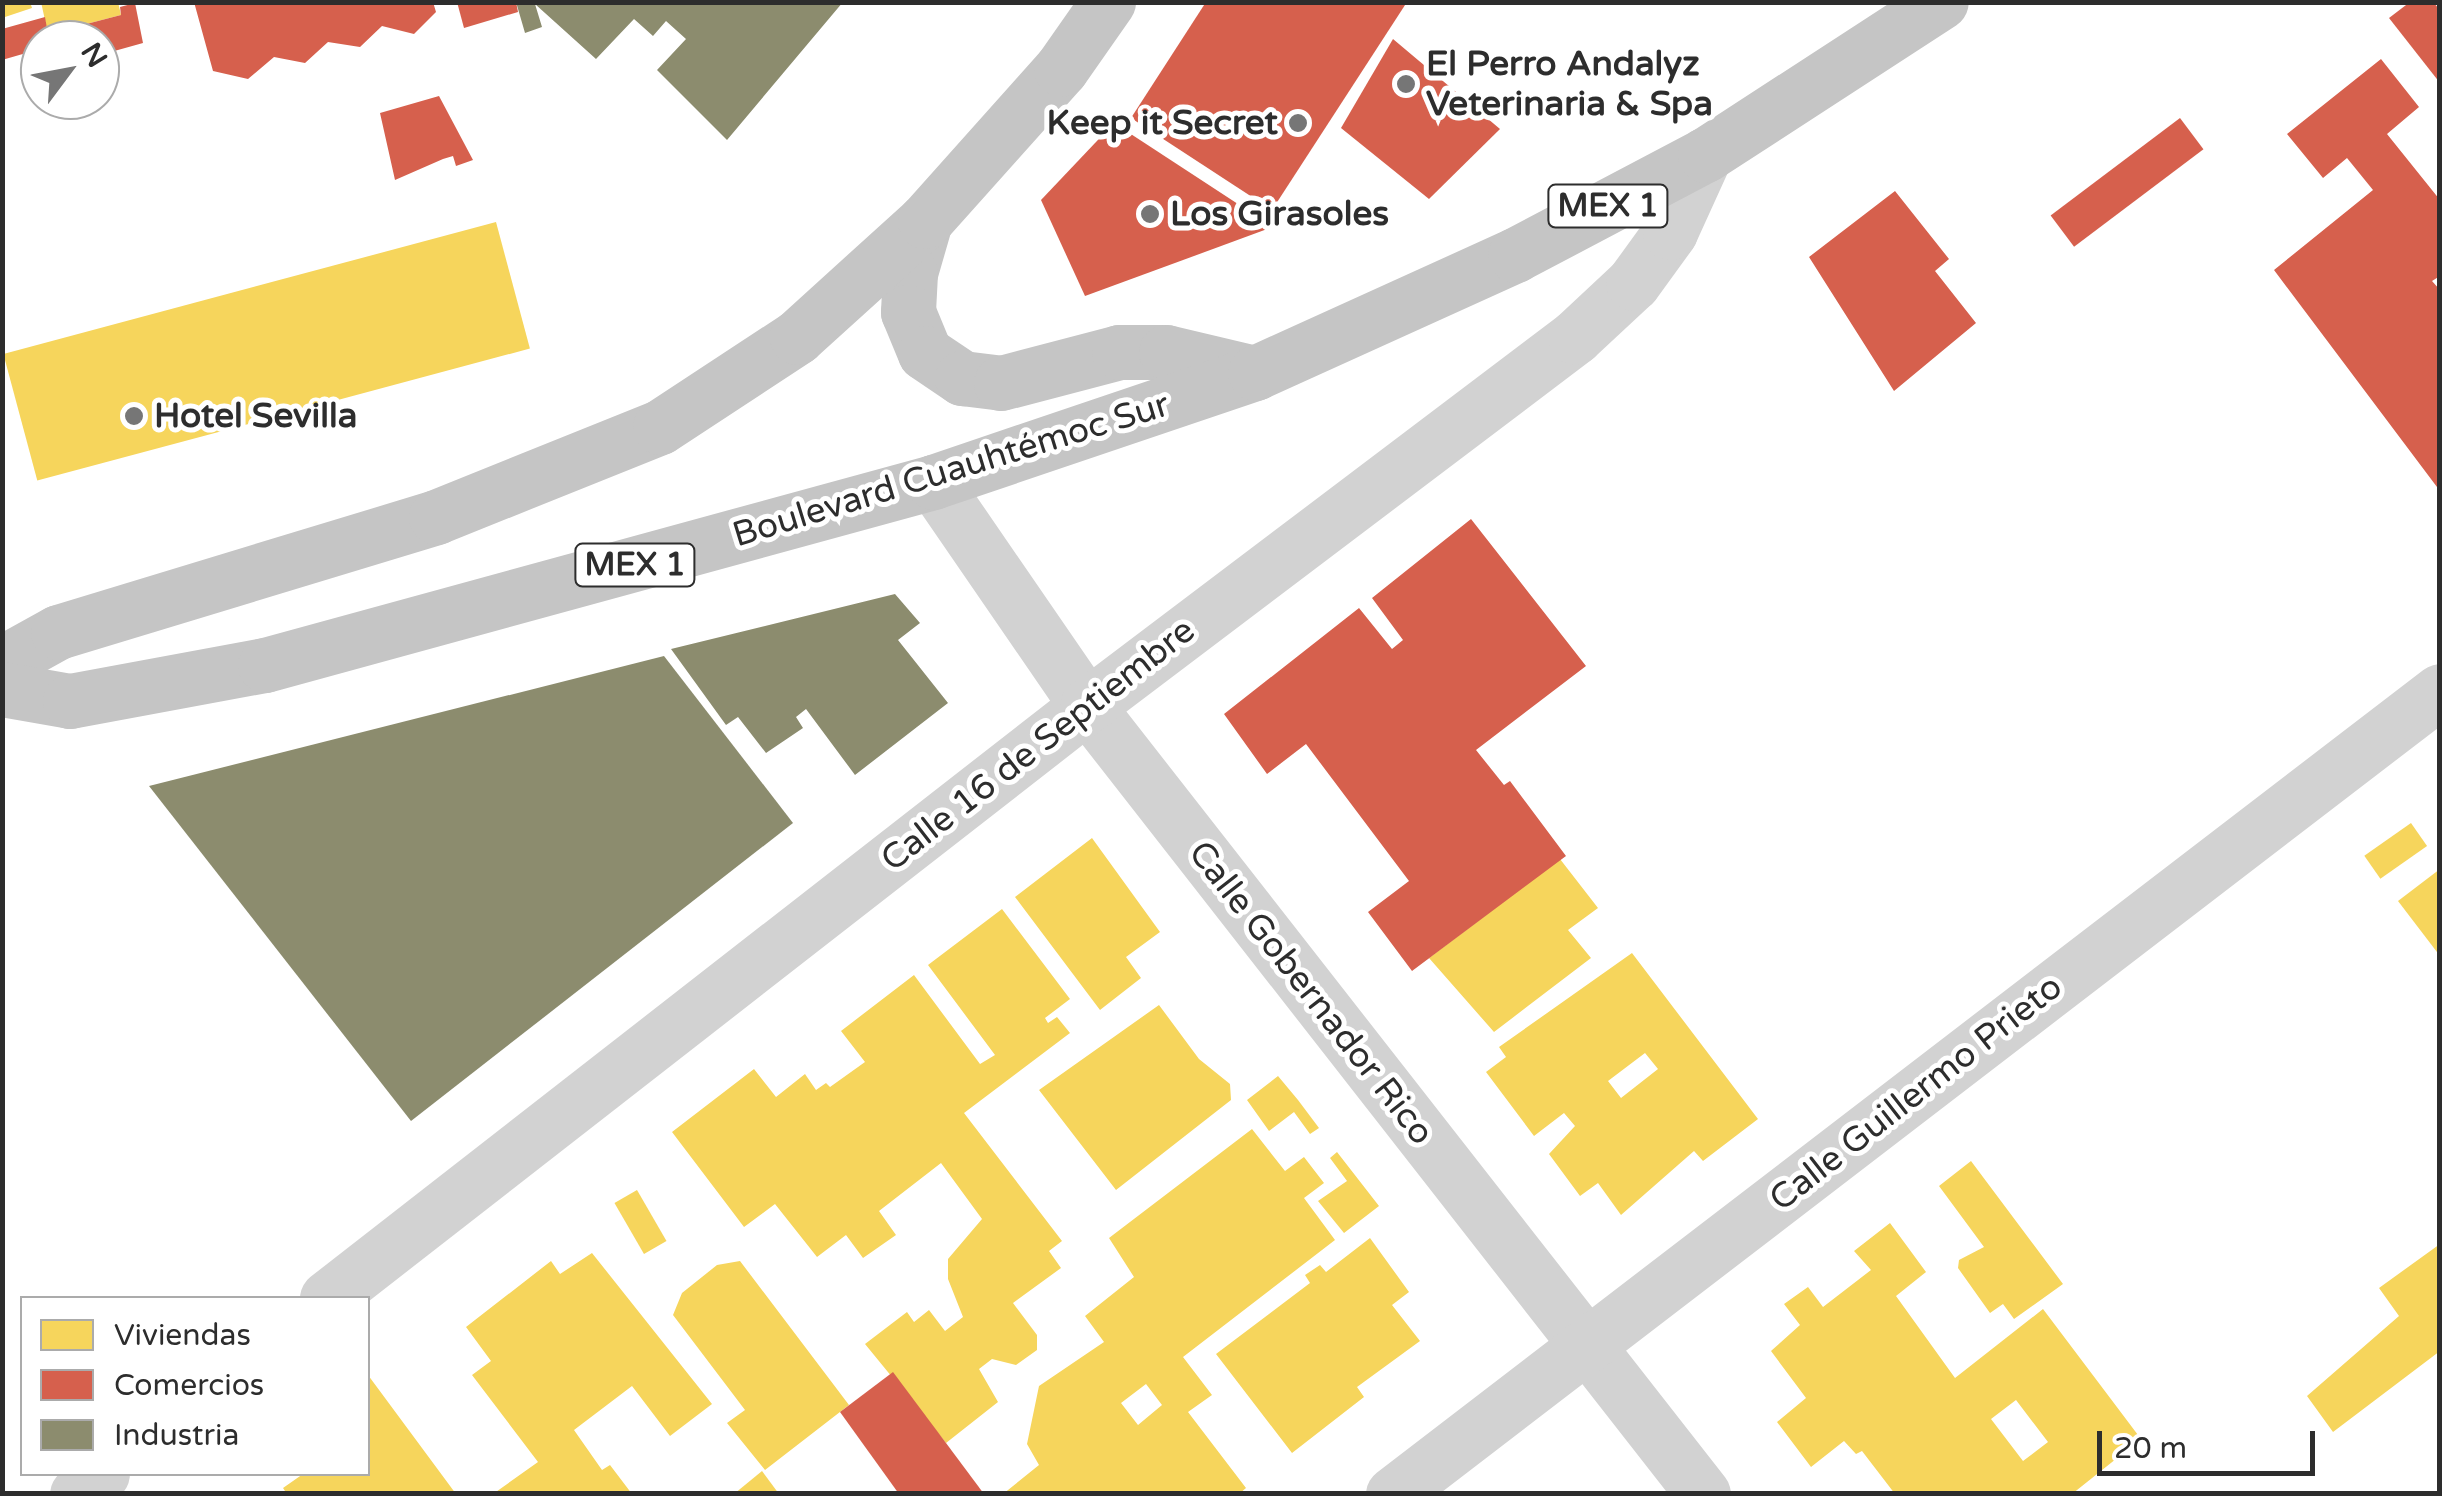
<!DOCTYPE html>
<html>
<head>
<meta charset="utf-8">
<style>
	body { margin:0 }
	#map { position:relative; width:2442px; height:1496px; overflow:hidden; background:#fff; font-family:"Varela Round",sans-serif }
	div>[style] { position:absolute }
	.homes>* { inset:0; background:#f6d55c; transform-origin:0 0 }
	.shops>* { inset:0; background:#d6604d; transform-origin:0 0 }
	.industry>* { inset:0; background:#8c8c6e }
	.minor>* { height:55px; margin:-27.5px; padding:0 27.5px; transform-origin:27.5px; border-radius:27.5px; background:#d2d2d2 }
	.primary>* { height:55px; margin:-27.5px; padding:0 27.5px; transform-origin:27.5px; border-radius:27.5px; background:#c5c5c5 }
	.dots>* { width:28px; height:28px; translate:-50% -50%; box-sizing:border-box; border:5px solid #fff; border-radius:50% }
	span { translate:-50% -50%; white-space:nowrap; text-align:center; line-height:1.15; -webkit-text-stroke:10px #fff; paint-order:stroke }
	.shield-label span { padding:2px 8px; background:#fff; border:2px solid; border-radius:8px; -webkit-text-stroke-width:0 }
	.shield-label { font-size:32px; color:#2d2d2d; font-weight:700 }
	.poi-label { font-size:35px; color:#2d2d2d; font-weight:700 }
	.left { translate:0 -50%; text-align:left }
	.right { translate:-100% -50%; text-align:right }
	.street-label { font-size:35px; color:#2d2d2d }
	.frame { position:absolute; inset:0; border:5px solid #2d2d2d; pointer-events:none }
	.legend { position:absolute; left:20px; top:1296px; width:350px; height:180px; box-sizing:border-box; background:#fff; border:2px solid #ababab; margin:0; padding:12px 18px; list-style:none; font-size:30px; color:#2d2d2d }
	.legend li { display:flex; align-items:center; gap:20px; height:50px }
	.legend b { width:50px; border:2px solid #ababab }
	.north { position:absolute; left:20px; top:20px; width:100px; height:100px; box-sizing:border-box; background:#fff; border:2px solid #ababab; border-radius:50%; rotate:58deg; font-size:28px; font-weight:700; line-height:40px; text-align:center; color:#2d2d2d }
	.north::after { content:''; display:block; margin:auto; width:35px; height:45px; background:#767676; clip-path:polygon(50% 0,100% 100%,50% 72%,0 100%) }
	.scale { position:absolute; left:2097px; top:1431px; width:218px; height:45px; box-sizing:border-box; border:5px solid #2d2d2d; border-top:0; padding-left:12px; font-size:30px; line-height:35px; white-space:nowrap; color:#2d2d2d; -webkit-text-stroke:8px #fff; paint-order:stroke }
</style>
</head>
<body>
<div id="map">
	<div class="homes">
		<div style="clip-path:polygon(2px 2px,30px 2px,32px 8px,5px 17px)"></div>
		<div style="clip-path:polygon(41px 2px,118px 2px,121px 15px,48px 34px)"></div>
		<div style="left:496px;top:222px;width:131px;height:510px;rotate:75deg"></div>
		<div style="left:2411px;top:823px;width:28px;height:57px;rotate:55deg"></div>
		<div style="clip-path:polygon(1092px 838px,1160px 932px,1126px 957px,1141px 978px,1100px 1010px,1015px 897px)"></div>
		<div style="clip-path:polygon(1560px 859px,1598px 908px,1568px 930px,1591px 958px,1494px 1032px,1429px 958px)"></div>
		<div style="clip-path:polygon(2440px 869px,2440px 956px,2398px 901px)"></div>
		<div style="clip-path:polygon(1002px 909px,1070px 999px,1045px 1018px,1048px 1023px,1057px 1017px,1070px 1033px,964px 1113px,1062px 1241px,1049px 1251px,1061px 1268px,1013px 1303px,1037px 1335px,1037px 1350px,1016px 1365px,992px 1359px,979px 1369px,998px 1402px,946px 1443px,865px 1344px,907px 1312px,914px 1322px,929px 1310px,945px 1331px,963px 1317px,948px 1279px,948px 1259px,982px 1219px,941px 1163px,879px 1211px,896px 1235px,863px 1258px,846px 1235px,817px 1257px,775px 1204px,744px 1227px,672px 1132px,754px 1069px,776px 1097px,805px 1074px,816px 1090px,826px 1083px,830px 1087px,865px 1062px,841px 1031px,914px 975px,980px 1064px,995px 1055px,928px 965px)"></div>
		<div style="clip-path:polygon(evenodd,1632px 953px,1758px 1119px,1703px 1161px,1694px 1151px,1621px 1215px,1598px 1183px,1580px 1196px,1549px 1154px,1575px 1126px,1564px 1113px,1534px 1136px,1486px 1072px,1506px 1057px,1499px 1047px,1632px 953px,1645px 1053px,1658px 1069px,1621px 1098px,1608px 1081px,1645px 1053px)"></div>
		<div style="clip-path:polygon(1159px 1005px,1199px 1059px,1230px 1084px,1231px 1100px,1116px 1190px,1039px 1090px)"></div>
		<div style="clip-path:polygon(1278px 1076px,1298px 1100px,1319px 1128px,1310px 1134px,1294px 1112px,1269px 1131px,1247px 1100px)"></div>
		<div style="clip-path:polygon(evenodd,1252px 1129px,1285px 1171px,1304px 1157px,1324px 1183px,1304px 1198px,1335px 1240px,1183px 1357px,1212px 1395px,1188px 1412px,1246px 1488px,1239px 1494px,1003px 1494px,1039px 1465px,1027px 1444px,1039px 1386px,1104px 1342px,1085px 1316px,1134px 1277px,1109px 1238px,1252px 1129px,1146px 1384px,1162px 1405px,1138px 1425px,1121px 1403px,1146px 1384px)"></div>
		<div style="clip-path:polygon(1337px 1152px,1379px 1206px,1344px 1233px,1318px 1201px,1347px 1181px,1330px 1158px)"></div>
		<div style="clip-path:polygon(1971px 1161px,2063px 1284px,2014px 1319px,2003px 1304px,1990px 1313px,1958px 1268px,1959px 1260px,1984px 1247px,1939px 1186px)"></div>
		<div style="left:637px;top:1190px;width:59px;height:26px;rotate:60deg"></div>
		<div style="clip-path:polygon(evenodd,1890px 1223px,1926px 1272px,1896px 1296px,1955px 1378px,2043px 1309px,2141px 1439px,2072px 1494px,1895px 1494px,1862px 1451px,1856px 1454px,1844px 1441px,1811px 1467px,1777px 1422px,1806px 1398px,1771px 1351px,1800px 1325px,1784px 1304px,1808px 1287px,1823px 1307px,1871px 1270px,1854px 1251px,1890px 1223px,2016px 1400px,2048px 1442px,2023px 1461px,1991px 1419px,2016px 1400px)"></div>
		<div style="clip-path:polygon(1370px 1238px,1409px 1292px,1392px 1305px,1420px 1341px,1357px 1387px,1364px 1397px,1292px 1453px,1216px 1354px,1310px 1283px,1305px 1275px,1320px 1265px,1326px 1272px)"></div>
		<div style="clip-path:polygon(2440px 1244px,2440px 1351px,2333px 1432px,2307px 1396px,2399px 1316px,2379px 1288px)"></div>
		<div style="clip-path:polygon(592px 1253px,712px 1404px,670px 1436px,632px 1386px,574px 1430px,602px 1470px,610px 1465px,632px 1494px,493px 1494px,538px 1462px,472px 1375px,491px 1361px,466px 1327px,551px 1261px,560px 1274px)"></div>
		<div style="clip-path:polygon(740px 1261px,849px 1405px,765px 1470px,727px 1423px,745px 1410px,673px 1315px,682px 1293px,717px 1265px)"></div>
		<div style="clip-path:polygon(368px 1375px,456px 1494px,287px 1494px,283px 1488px,303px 1474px,368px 1474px)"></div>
		<div style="clip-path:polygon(762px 1471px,779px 1494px,734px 1494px)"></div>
	</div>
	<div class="shops">
		<div style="clip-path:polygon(194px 2px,433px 2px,436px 12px,414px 34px,382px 26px,360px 47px,328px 42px,305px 63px,274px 57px,248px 79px,213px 71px)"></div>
		<div style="clip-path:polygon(457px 2px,516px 2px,518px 12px,464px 28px)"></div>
		<div style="clip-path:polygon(1206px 2px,1407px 2px,1272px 210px,1131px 118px)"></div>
		<div style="clip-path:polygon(2410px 2px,2433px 2px,2440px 10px,2440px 83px,2389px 18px)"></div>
		<div style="clip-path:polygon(135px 3px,143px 43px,100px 55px,100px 40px,40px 40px,40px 49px,2px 60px,2px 29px,45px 17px,48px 34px,121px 15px,120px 7px)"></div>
		<div style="clip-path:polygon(1393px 39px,1500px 129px,1429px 199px,1341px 128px)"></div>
		<div style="clip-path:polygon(2381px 59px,2419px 107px,2387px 134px,2440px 200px,2440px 276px,2432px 281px,2440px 290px,2440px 491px,2274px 270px,2373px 190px,2347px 158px,2323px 178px,2287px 134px)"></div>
		<div style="clip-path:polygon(439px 96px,473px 160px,456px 166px,453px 156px,443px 159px,395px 180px,380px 113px)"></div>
		<div style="left:2180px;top:118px;width:39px;height:162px;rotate:53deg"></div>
		<div style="clip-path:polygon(1114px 123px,1273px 227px,1085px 296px,1041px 200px)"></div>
		<div style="clip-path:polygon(1895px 191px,1949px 259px,1935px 271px,1976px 323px,1894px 391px,1809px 257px)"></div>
		<div style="clip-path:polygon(1471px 519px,1586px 666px,1476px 750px,1504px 785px,1510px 781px,1566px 856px,1412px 971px,1368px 912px,1409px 881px,1306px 744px,1267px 774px,1224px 714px,1359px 608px,1392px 649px,1403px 640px,1372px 598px)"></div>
		<div style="clip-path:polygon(893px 1372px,946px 1443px,984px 1494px,899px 1494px,840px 1412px)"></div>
	</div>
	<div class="industry">
		<div style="clip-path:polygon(516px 2px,843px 2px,727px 140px,657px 70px,686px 39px,666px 21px,653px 36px,634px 19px,596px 59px,535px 4px,542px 27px,525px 33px)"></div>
		<div style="clip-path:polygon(895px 594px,920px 623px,898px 640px,948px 703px,855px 775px,806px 709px,796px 717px,803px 728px,766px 753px,738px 717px,726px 725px,671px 649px)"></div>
		<div style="clip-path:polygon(664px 656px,793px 823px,411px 1121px,149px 786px)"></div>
	</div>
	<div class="minor">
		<div style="left:933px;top:482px;width:272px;rotate:55.5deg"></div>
		<div style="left:1087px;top:706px;width:1000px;rotate:51.98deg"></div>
		<div style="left:327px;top:1298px;width:963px;rotate:-37.92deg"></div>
		<div style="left:1087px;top:706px;width:612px;rotate:-37.09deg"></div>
		<div style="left:1575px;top:337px;width:79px;rotate:-43deg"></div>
		<div style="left:1633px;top:283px;width:63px;rotate:-54deg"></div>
		<div style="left:1670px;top:232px;width:85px;rotate:-65.6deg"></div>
		<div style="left:77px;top:1494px;width:32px;rotate:-39deg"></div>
		<div style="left:1393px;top:1494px;width:1319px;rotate:-37.49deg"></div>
	</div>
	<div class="primary">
		<div style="left:925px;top:221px;width:54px;rotate:106.1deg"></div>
		<div style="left:910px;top:273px;width:39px;rotate:93deg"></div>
		<div style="left:908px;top:312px;width:44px;rotate:67.5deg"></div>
		<div style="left:925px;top:353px;width:45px;rotate:34deg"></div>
		<div style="left:962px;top:378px;width:39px;rotate:7deg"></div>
		<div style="left:1001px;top:383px;width:122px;rotate:-14.7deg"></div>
		<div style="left:1119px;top:352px;width:47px"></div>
		<div style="left:1166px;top:352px;width:91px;rotate:13.3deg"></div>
		<div style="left:2px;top:663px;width:64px;rotate:-29deg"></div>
		<div style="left:58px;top:632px;width:395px;rotate:-16.9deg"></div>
		<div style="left:436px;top:517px;width:241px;rotate:-21.9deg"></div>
		<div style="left:660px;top:427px;width:164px;rotate:-33.3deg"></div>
		<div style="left:797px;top:337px;width:173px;rotate:-42.2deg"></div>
		<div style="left:925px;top:221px;width:204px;rotate:-48.2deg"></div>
		<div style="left:1061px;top:69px;width:82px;rotate:-55deg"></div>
		<div style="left:2px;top:689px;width:69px;rotate:10deg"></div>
		<div style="left:70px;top:701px;width:198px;rotate:-10.5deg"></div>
		<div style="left:265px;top:665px;width:693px;rotate:-15.32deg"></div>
		<div style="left:933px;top:482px;width:340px;rotate:-18.7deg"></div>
		<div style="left:1255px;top:373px;width:286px;rotate:-24.4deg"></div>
		<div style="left:1515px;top:255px;width:215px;rotate:-27.8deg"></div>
		<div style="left:1705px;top:155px;width:281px;rotate:-33deg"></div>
	</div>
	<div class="dots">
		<div style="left:1406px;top:84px;background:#767676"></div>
		<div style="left:1298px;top:123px;background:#767676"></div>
		<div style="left:1150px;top:214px;background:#767676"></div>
		<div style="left:134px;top:416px;background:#767676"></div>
	</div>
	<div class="shield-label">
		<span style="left:1608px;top:206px">MEX 1</span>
		<span style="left:635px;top:565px">MEX 1</span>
	</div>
	<div class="poi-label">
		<span class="left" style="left:1426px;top:84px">El Perro Andalyz<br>Veterinaria &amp; Spa</span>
		<span class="right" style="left:1278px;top:123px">Keep it Secret</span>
		<span class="left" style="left:1170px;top:214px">Los Girasoles</span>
		<span class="left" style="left:154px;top:416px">Hotel Sevilla</span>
	</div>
	<div class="street-label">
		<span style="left:951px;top:470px;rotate:-17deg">Boulevard Cuauhtémoc Sur</span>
		<span style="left:1038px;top:745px;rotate:-38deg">Calle 16 de Septiembre</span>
		<span style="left:1311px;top:993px;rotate:52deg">Calle Gobernador Rico</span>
		<span style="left:1916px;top:1093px;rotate:-38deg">Calle Guillermo Prieto</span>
	</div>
	<div class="frame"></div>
	<ul class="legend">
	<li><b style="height:28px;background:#f6d55c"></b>Viviendas</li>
	<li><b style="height:28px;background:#d6604d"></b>Comercios</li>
	<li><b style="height:28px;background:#8c8c6e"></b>Industria</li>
	</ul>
	<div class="north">N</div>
	<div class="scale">20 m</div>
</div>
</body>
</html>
